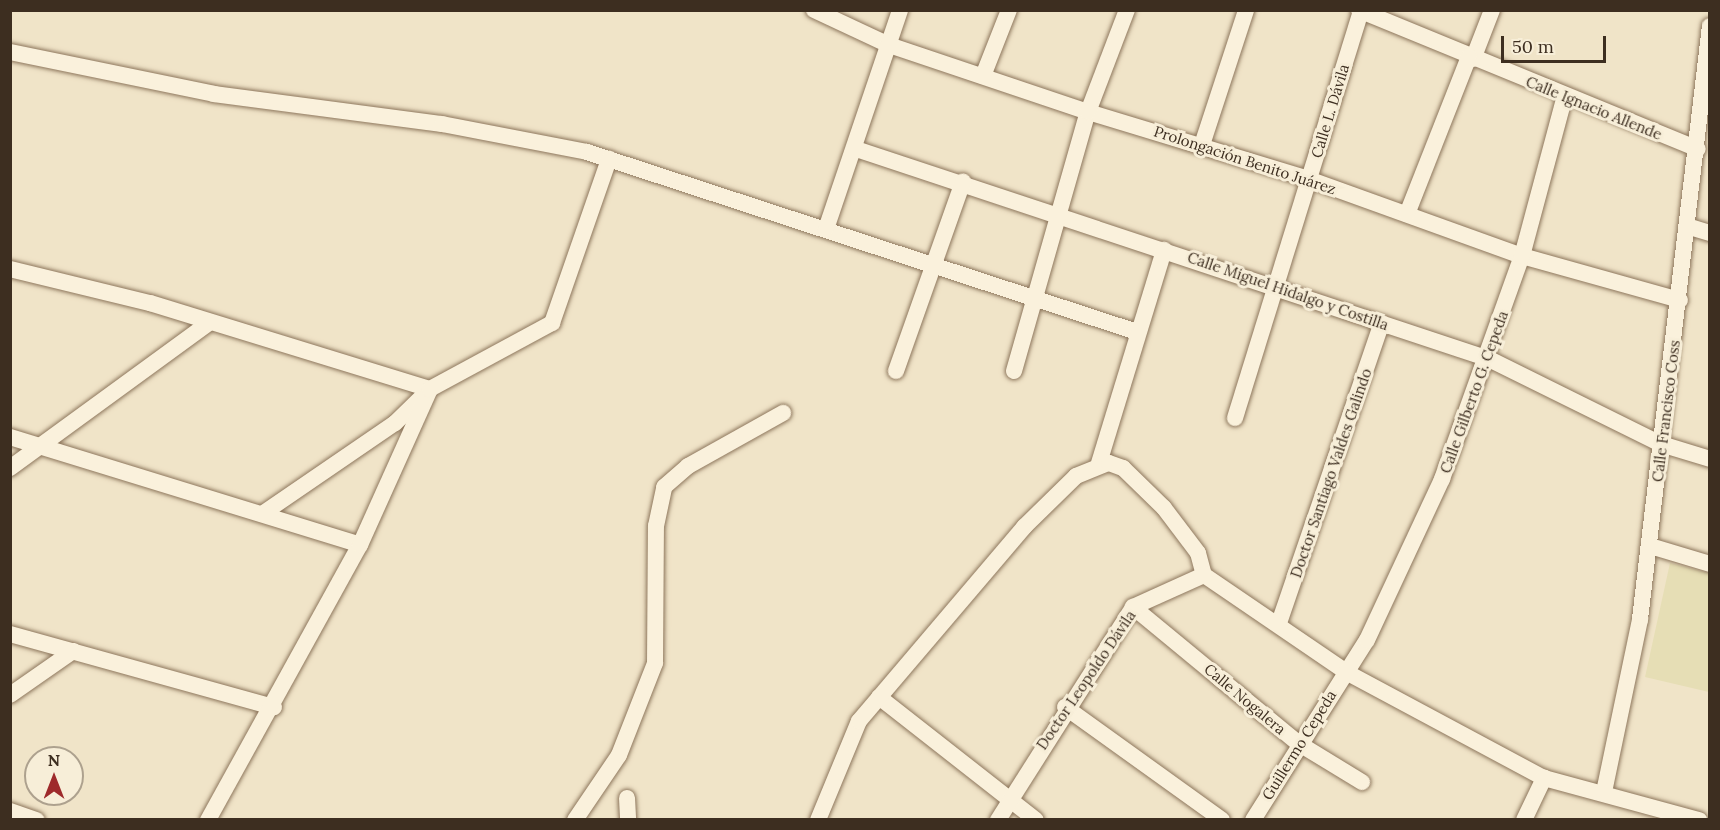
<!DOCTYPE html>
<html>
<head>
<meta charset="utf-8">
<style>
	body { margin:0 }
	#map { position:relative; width:1720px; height:830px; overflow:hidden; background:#f0e4c8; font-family:Lora,serif }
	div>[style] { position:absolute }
	.farmland>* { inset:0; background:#e6deb5 }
	.roads { filter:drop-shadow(0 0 2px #8d765c) drop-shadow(0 0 2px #8d765c) }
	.minor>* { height:16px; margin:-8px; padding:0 8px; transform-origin:8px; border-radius:8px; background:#faf1dc }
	span { translate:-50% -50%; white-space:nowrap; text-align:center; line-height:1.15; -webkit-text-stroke:6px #f7eed8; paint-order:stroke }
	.street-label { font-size:15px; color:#3d2e20 }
	.frame { position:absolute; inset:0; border:12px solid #3d2e20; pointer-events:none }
	.north { position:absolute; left:24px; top:746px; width:60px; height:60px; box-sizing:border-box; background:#f7eed8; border:2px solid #ada18e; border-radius:50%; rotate:0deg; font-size:16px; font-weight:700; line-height:24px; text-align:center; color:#3d2e20 }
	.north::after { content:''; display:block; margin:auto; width:21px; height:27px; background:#9e2a2b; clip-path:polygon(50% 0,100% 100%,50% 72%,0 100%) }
	.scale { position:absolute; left:1501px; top:36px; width:105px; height:27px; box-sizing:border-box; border:3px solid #3d2e20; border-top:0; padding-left:8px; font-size:18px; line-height:21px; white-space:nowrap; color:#3d2e20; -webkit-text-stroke:4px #f7eed8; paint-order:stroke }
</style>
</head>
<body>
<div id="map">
	<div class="farmland">
		<div style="clip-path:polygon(1670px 563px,1709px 573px,1709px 692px,1645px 677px)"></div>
	</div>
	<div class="roads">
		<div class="minor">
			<div style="left:814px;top:10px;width:83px;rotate:25deg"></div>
			<div style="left:889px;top:45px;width:210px;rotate:18.6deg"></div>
			<div style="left:1088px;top:112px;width:230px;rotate:16.9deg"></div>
			<div style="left:1308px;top:179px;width:227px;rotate:19.8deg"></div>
			<div style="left:1522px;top:256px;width:164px;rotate:15.6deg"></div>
			<div style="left:1359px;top:10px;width:366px;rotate:22.3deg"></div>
			<div style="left:10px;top:52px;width:208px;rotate:11.6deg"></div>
			<div style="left:214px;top:94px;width:230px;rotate:7.5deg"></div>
			<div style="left:442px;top:124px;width:148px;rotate:10.9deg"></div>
			<div style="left:587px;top:152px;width:579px;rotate:18.12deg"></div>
			<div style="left:1473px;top:59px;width:53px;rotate:-68.8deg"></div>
			<div style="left:983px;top:76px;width:71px;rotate:-68.5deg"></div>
			<div style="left:1202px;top:145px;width:142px;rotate:-71.9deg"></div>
			<div style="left:856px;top:149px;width:667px;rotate:18.35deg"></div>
			<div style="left:1489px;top:359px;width:192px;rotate:26.3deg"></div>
			<div style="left:1661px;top:444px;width:51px;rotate:17deg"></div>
			<div style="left:1407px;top:214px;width:169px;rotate:-68.5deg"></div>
			<div style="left:1690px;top:227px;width:21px;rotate:17deg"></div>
			<div style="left:826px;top:229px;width:231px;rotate:-71.3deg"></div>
			<div style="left:10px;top:269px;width:144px;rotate:13.7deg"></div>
			<div style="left:150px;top:303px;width:293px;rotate:17.1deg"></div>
			<div style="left:430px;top:389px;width:49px;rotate:135.8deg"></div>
			<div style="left:395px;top:423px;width:158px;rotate:145.6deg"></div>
			<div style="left:896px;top:371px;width:201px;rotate:-70.5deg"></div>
			<div style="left:1014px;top:371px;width:269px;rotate:-74.1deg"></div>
			<div style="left:1088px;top:112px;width:109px;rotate:-69.1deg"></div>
			<div style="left:1235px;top:418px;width:425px;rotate:-72.8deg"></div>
			<div style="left:10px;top:437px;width:366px;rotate:17.1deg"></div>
			<div style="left:1099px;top:463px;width:223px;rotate:-73deg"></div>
			<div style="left:10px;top:468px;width:246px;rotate:-36.1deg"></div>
			<div style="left:1650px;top:546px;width:63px;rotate:16.7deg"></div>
			<div style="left:1133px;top:607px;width:214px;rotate:39.5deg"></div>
			<div style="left:1298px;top:743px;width:75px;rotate:31.4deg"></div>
			<div style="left:1279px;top:623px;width:317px;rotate:-71.1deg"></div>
			<div style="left:10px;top:634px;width:274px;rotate:15.5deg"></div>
			<div style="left:10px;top:695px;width:77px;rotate:-34.9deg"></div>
			<div style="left:879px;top:697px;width:199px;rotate:38.1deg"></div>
			<div style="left:1065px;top:707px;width:193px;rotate:35.7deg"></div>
			<div style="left:1604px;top:792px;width:177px;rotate:-78.2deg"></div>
			<div style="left:1640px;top:619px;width:597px;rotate:-83.27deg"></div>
			<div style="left:627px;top:798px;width:22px;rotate:87deg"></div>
			<div style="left:10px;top:811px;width:28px;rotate:19deg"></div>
			<div style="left:208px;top:820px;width:314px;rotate:-61.1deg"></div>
			<div style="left:360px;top:545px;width:171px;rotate:-65.8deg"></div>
			<div style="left:430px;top:389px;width:139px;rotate:-28.4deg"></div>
			<div style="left:552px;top:323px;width:174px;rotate:-70.8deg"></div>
			<div style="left:575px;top:820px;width:78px;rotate:-55.9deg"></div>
			<div style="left:619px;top:755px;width:99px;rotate:-68.6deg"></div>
			<div style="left:655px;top:663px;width:137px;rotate:-89.6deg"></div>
			<div style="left:656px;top:526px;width:40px;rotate:-78deg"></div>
			<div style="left:664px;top:487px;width:32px;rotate:-41deg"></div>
			<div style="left:688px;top:466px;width:109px;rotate:-29.2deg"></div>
			<div style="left:818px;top:820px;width:107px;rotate:-67.5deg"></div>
			<div style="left:859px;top:721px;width:255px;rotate:-49.6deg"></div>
			<div style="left:1024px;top:527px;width:73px;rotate:-44.4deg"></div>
			<div style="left:1076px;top:476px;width:35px;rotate:-22deg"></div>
			<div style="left:1109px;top:463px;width:15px;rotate:20deg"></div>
			<div style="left:1123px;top:468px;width:57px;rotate:44.3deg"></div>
			<div style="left:1164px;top:508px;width:56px;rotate:52.9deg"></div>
			<div style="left:1198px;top:553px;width:23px;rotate:75deg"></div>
			<div style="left:1204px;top:575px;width:172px;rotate:34.3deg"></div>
			<div style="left:1346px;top:672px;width:225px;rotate:28.2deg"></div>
			<div style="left:1544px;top:778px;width:161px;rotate:15.2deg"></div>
			<div style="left:998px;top:820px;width:252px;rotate:-57.6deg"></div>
			<div style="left:1133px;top:607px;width:78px;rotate:-24.3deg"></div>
			<div style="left:1253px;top:820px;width:213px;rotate:-57.7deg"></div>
			<div style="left:1367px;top:640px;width:178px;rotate:-65deg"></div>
			<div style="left:1442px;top:479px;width:237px;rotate:-70.3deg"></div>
			<div style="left:1522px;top:256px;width:166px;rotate:-75deg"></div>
			<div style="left:1524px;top:820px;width:47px;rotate:-64.5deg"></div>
		</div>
	</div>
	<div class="street-label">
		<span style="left:1594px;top:108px;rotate:22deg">Calle Ignacio Allende</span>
		<span style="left:1330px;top:111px;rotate:-73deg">Calle L. Dávila</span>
		<span style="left:1245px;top:160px;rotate:18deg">Prolongación Benito Juárez</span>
		<span style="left:1288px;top:291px;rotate:19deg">Calle Miguel Hidalgo y Costilla</span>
		<span style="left:1474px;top:392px;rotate:-70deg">Calle Gilberto G. Cepeda</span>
		<span style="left:1666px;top:411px;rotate:-83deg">Calle Francisco Coss</span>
		<span style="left:1331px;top:473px;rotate:-71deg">Doctor Santiago Valdes Galindo</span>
		<span style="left:1086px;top:680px;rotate:-56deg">Doctor Leopoldo Dávila</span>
		<span style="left:1245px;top:699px;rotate:40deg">Calle Nogalera</span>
		<span style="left:1299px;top:745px;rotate:-58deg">Guillermo Cepeda</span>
	</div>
	<div class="frame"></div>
	<div class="north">N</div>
	<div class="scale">50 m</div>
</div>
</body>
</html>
